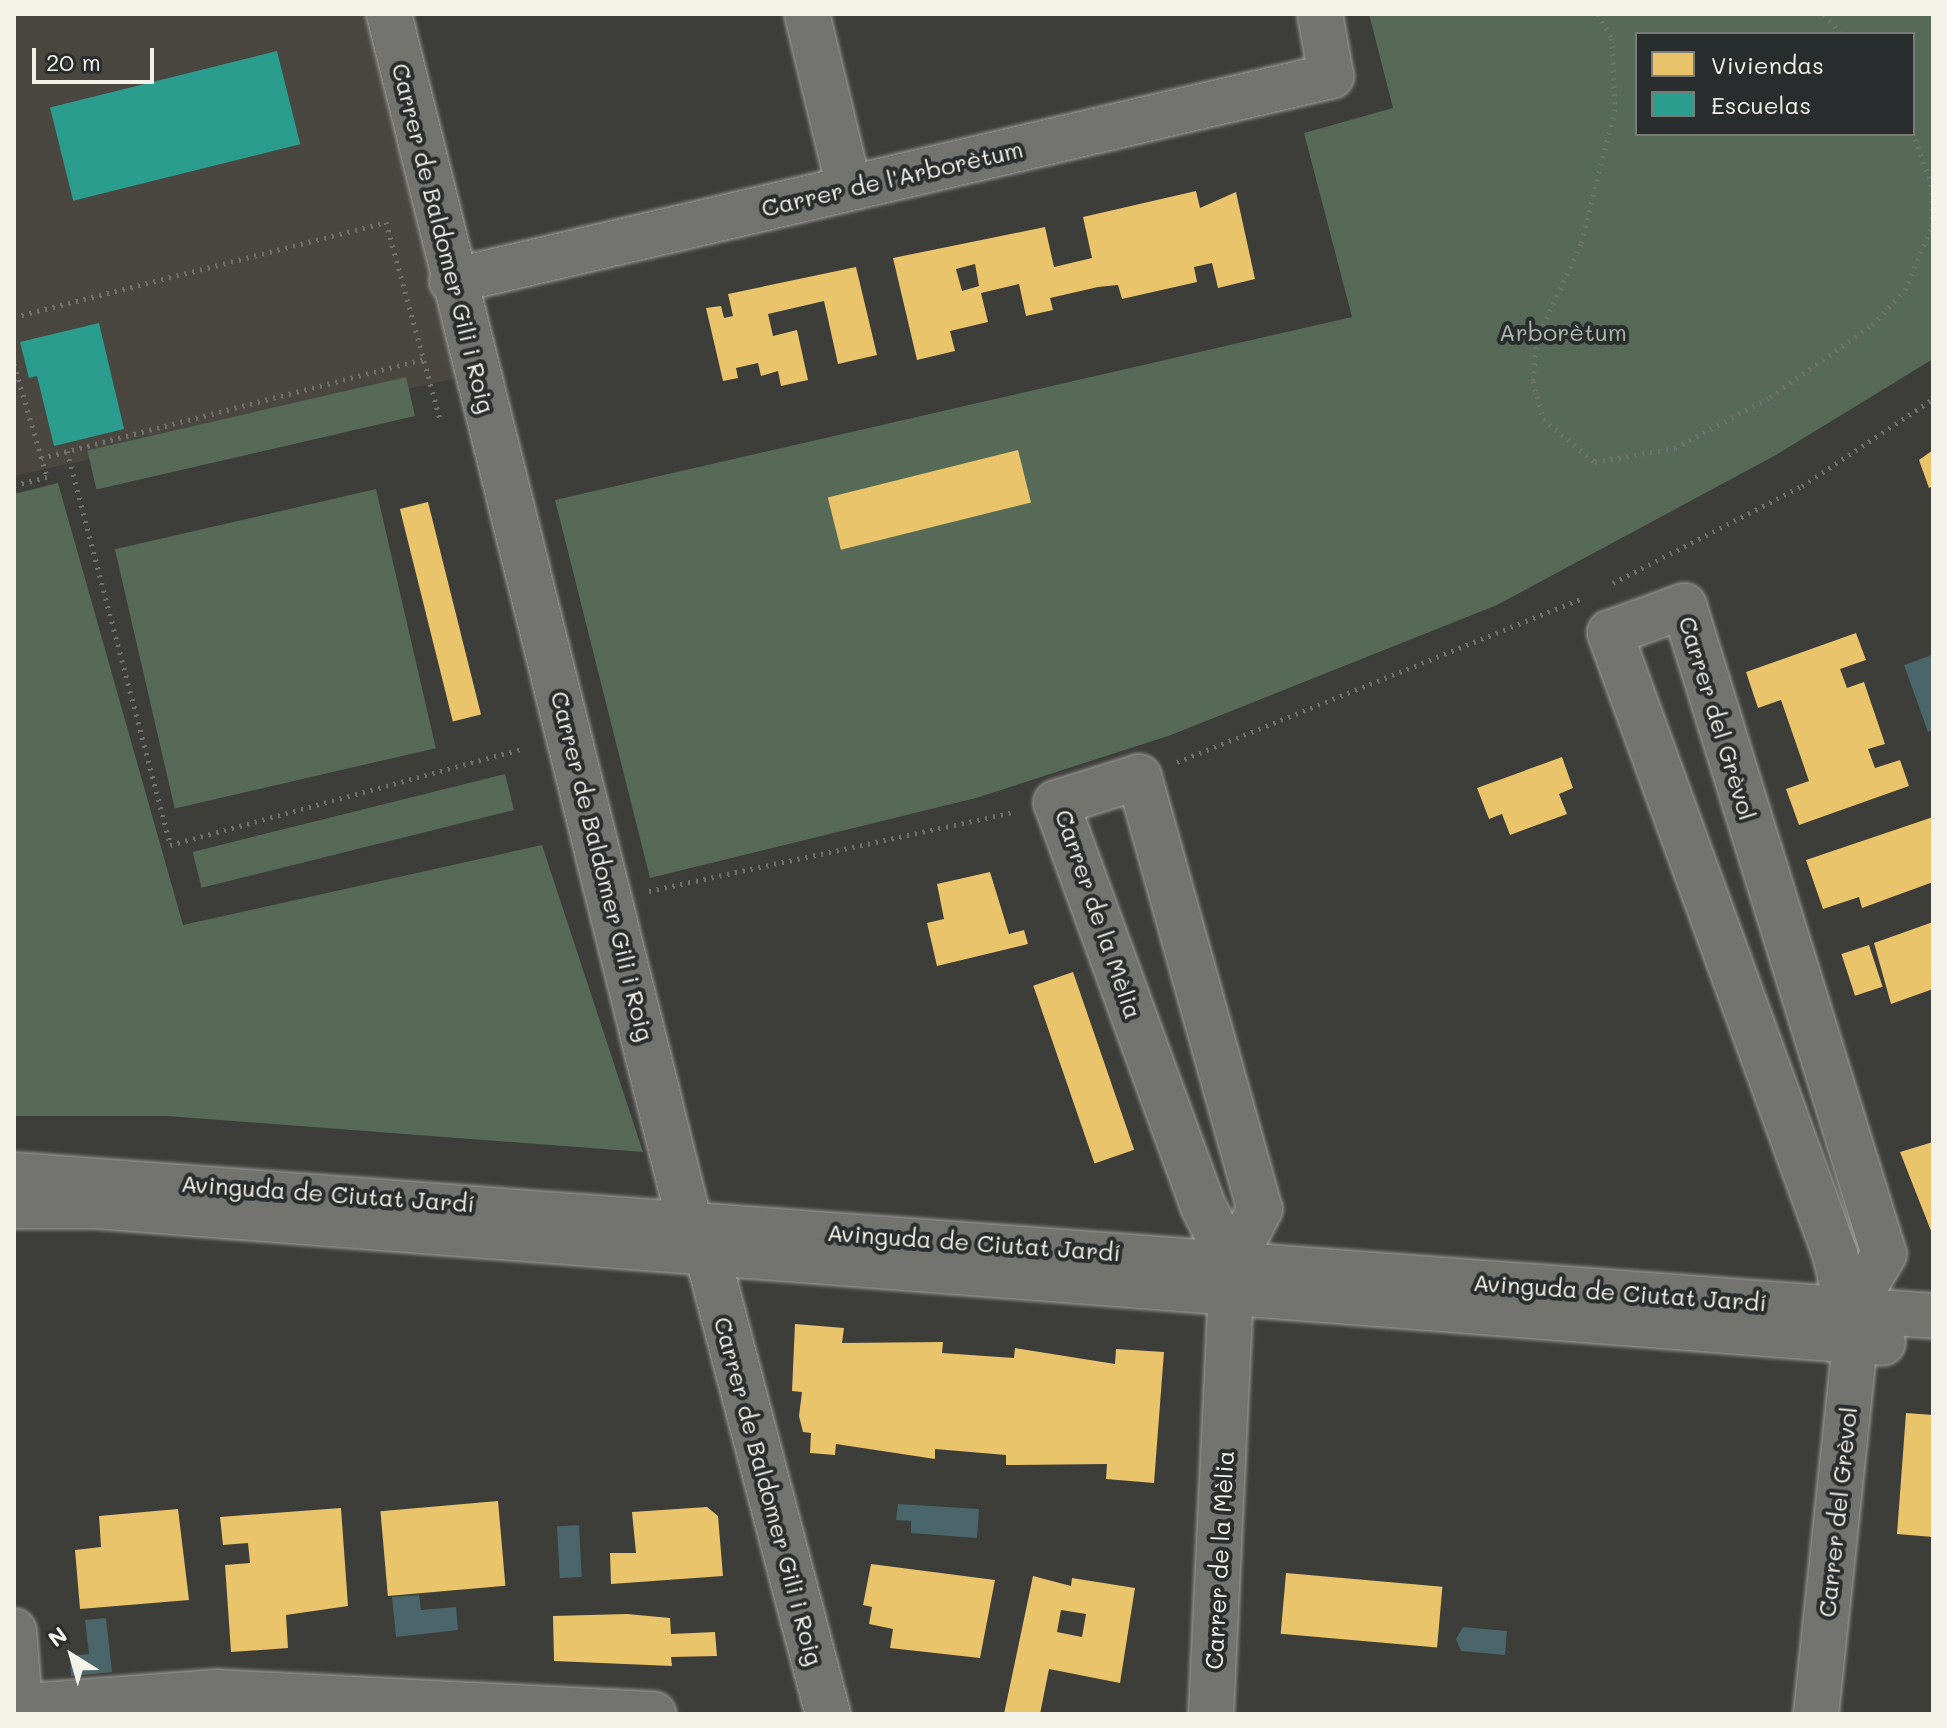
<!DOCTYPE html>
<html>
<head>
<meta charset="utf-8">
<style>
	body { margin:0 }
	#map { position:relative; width:1947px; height:1728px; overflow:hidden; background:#3d3d3a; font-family:Mali,sans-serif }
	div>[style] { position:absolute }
	.built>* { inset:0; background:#4a4740 }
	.green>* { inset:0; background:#566a57; transform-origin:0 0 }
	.water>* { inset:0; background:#4b666a; transform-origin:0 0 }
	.homes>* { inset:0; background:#e9c46a; transform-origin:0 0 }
	.schools>* { inset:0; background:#2a9d8f; transform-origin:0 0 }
	.path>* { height:5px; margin-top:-2.5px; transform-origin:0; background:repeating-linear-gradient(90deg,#717170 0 2px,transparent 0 8px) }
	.roads { filter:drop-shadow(0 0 2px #9f9f9c) drop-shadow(0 0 2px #9f9f9c) }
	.minor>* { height:44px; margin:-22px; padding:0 22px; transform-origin:22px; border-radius:22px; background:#737370 }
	span { translate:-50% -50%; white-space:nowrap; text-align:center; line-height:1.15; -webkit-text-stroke:8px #2a2d2e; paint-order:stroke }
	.street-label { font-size:24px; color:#f4f1e8 }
	.park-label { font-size:24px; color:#afb7a9 }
	.frame { position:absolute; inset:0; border:16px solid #f4f1e8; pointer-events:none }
	.legend { position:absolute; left:1635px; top:32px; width:280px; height:104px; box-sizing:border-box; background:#2a2d2e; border:2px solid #7b7b78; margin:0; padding:10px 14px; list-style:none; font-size:24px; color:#f4f1e8 }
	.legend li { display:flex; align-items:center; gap:16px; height:40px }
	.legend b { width:40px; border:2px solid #7b7b78 }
	.north { position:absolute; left:32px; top:1616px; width:80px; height:80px; -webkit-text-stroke:6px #2a2d2e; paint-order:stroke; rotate:323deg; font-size:22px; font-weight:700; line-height:32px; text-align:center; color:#f4f1e8 }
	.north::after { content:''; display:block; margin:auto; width:28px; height:36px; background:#f4f1e8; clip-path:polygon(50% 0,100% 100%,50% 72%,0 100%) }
	.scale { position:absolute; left:32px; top:48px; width:122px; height:36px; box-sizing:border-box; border:4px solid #f4f1e8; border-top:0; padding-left:10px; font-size:24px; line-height:28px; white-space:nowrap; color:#f4f1e8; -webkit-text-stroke:6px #2a2d2e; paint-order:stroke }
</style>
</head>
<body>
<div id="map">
	<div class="built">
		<div style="clip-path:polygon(14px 14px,379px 14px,466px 376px,14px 476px)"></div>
	</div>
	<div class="green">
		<div style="clip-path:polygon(evenodd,1369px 14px,1933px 14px,1933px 359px,1776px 455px,1497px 605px,1171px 735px,976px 798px,650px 878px,555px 500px,1352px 317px,1304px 133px,1393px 108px,1369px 14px,1637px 34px,1913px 34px,1913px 134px,1637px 134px,1637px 34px)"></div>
		<div style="left:406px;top:377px;width:40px;height:327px;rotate:77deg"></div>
		<div style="clip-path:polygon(58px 483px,183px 925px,542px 845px,643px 1152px,167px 1116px,14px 1116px,14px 494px)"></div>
		<div style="left:376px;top:489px;width:266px;height:268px;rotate:77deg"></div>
		<div style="left:505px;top:774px;width:37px;height:322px;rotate:76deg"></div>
	</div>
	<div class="water">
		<div style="clip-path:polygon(1932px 655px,1933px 730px,1928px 732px,1904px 665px)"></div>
		<div style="clip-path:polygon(898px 1504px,979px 1509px,977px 1538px,911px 1533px,911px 1521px,896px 1520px)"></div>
		<div style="left:579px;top:1525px;width:52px;height:22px;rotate:87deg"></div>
		<div style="clip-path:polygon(419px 1595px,421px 1610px,456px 1607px,458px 1630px,396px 1637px,392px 1597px)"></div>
		<div style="clip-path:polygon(106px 1618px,112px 1672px,71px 1676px,70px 1656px,89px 1654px,85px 1620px)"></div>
		<div style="clip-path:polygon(1463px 1627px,1507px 1631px,1505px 1655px,1461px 1651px,1456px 1639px)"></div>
	</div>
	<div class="homes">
		<div style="clip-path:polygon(evenodd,1196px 191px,1200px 208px,1236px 192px,1255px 279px,1218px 288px,1212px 263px,1194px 267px,1197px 282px,1122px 299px,1118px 285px,1098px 287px,1050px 298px,1053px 310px,1026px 316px,1019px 284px,981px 293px,988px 322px,950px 331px,955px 351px,917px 360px,893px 258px,1045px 227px,1054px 267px,1092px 258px,1083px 217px,1196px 191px,975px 264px,979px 286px,962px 291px,956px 269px,975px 264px)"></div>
		<div style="clip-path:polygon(856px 267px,877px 355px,838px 364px,824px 301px,768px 314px,773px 336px,797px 330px,808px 380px,781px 386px,778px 371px,761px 376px,758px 363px,736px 368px,738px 378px,723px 381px,706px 308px,721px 306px,724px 318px,733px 316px,728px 294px)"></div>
		<div style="left:1018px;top:450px;width:54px;height:196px;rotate:76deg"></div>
		<div style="clip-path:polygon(1933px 450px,1933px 486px,1929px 488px,1919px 460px)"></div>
		<div style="left:428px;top:502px;width:219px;height:29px;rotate:76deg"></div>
		<div style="clip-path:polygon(1856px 633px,1866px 660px,1840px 669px,1847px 688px,1864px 682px,1885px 744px,1868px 749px,1875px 768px,1900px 760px,1909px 786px,1799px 825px,1786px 789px,1809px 781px,1781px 700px,1758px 708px,1746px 672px)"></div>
		<div style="clip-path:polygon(1562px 757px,1573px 788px,1559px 794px,1567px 814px,1510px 835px,1502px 814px,1489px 819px,1477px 788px)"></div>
		<div style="clip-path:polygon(1933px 817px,1933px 882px,1862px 908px,1859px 897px,1823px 909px,1806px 860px)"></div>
		<div style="clip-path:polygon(990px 872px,1009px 934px,1024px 930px,1028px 944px,937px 966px,927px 923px,944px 919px,937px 884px)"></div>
		<div style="clip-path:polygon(1933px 922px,1933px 989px,1891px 1004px,1874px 943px)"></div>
		<div style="left:1869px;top:945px;width:44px;height:29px;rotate:72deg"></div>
		<div style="left:1073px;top:972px;width:188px;height:42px;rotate:71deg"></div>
		<div style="clip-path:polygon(1933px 1142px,1933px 1236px,1900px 1152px)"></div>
		<div style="clip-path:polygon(795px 1324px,844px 1328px,842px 1343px,943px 1342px,942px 1353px,1014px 1358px,1015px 1348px,1115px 1364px,1116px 1349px,1164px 1352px,1154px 1483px,1106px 1479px,1107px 1464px,1006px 1465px,1006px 1455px,935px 1449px,935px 1459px,836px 1444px,835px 1455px,810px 1453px,811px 1433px,803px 1432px,799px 1416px,802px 1392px,792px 1391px)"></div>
		<div style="clip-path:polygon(1906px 1413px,1933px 1415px,1933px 1537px,1897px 1534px)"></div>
		<div style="left:498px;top:1501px;width:85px;height:118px;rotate:85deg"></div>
		<div style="clip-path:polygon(707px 1507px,718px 1516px,723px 1576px,611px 1584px,610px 1553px,636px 1553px,632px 1512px)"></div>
		<div style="clip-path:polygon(341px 1508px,348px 1606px,286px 1615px,288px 1648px,231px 1652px,225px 1565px,250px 1563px,248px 1543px,223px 1545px,220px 1517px)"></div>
		<div style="clip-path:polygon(178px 1509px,189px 1600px,80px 1609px,75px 1550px,101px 1547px,99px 1516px)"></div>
		<div style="clip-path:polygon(871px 1564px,995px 1580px,980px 1658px,890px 1648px,893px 1629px,869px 1624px,872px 1607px,863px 1605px)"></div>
		<div style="left:1286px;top:1573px;width:157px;height:61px;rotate:5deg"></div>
		<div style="clip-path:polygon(evenodd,1033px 1576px,1071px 1586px,1072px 1578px,1135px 1588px,1120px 1683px,1049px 1669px,1040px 1714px,1004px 1714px,1033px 1576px,1061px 1610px,1086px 1614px,1082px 1637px,1057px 1632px,1061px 1610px)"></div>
		<div style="clip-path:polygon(627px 1614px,670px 1618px,671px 1634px,715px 1632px,717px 1656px,671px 1657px,672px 1666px,554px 1661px,553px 1616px)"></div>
	</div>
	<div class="schools">
		<div style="left:277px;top:51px;width:96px;height:234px;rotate:76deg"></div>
		<div style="clip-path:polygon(99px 323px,124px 429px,54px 446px,37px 376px,29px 378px,20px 342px)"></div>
	</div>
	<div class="path">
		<div style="left:1598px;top:14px;width:28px;rotate:60deg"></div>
		<div style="left:1612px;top:38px;width:71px;rotate:87.6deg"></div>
		<div style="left:1615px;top:109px;width:139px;rotate:104.1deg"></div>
		<div style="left:1581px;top:244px;width:105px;rotate:114.9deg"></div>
		<div style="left:1537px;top:339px;width:42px;rotate:95.4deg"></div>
		<div style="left:1533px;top:381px;width:39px;rotate:75deg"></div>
		<div style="left:1543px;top:419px;width:67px;rotate:39.6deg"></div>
		<div style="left:1595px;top:462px;width:81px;rotate:-9.9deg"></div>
		<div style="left:1675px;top:448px;width:108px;rotate:-28.2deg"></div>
		<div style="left:1770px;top:397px;width:125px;rotate:-35.2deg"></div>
		<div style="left:1872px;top:325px;width:48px;rotate:-46.7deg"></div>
		<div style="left:1905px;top:290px;width:69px;rotate:-67.1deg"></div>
		<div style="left:1932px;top:226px;width:40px;rotate:-90deg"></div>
		<div style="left:1932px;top:186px;width:56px;rotate:-109.7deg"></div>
		<div style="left:1824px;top:14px;width:26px;rotate:50deg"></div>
		<div style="left:14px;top:317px;width:384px;rotate:-14.3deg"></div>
		<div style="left:386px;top:222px;width:205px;rotate:74.7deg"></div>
		<div style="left:14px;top:364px;width:118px;rotate:73.7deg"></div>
		<div style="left:47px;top:477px;width:34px;rotate:166deg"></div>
		<div style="left:67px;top:451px;width:407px;rotate:75.3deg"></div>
		<div style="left:170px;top:845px;width:364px;rotate:-15.3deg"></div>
		<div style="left:41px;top:458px;width:395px;rotate:-14.5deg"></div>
		<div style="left:1613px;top:583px;width:212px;rotate:-27.2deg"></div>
		<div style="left:1802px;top:486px;width:157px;rotate:-33.6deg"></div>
		<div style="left:1177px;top:762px;width:438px;rotate:-22deg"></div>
		<div style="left:649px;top:891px;width:373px;rotate:-12.2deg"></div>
	</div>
	<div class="roads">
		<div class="minor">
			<div style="left:389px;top:14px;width:1244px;rotate:76.04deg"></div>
			<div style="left:689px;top:1221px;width:37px;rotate:61deg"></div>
			<div style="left:707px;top:1253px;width:477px;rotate:75.3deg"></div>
			<div style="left:807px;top:14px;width:179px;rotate:76.4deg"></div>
			<div style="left:452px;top:281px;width:903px;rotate:-13.13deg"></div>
			<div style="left:1331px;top:76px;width:63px;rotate:-100.1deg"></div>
			<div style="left:14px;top:1175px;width:1924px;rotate:4.2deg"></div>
			<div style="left:14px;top:1206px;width:82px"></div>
			<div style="left:96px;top:1206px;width:1792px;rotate:4.38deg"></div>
			<div style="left:14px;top:1631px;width:74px;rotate:85.4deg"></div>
			<div style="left:14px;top:1707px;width:204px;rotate:-4.2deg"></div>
			<div style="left:217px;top:1692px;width:437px;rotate:2.9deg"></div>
			<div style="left:1211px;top:1714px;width:451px;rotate:-87.3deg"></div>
			<div style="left:1232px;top:1263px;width:64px;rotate:-117deg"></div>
			<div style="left:1203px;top:1206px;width:429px;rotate:-110deg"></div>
			<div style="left:1056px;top:803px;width:87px;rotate:-17.4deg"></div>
			<div style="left:1139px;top:777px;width:449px;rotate:74.4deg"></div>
			<div style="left:1260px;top:1209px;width:61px;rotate:117.4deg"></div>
			<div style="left:1816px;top:1714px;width:375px;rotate:-84deg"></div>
			<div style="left:1855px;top:1341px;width:89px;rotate:-102.9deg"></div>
			<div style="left:1835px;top:1254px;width:661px;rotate:-109.92deg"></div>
			<div style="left:1610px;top:633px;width:79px;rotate:-20deg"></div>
			<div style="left:1684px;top:606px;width:678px;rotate:72.85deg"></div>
			<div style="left:1884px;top:1254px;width:65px;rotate:120.5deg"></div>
		</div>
	</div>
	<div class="street-label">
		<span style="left:892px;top:178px;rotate:-13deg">Carrer de l'Arborètum</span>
		<span style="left:444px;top:238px;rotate:76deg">Carrer de Baldomer Gili i Roig</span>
		<span style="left:1718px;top:718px;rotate:73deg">Carrer del Grèvol</span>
		<span style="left:603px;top:866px;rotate:76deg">Carrer de Baldomer Gili i Roig</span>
		<span style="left:1099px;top:914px;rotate:71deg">Carrer de la Mèlia</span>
		<span style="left:328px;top:1193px;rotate:4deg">Avinguda de Ciutat Jardí</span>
		<span style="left:974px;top:1242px;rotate:4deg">Avinguda de Ciutat Jardí</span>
		<span style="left:1620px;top:1292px;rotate:4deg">Avinguda de Ciutat Jardí</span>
		<span style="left:769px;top:1491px;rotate:75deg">Carrer de Baldomer Gili i Roig</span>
		<span style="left:1837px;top:1512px;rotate:-84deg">Carrer del Grèvol</span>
		<span style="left:1219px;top:1560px;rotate:-87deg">Carrer de la Mèlia</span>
	</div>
	<div class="park-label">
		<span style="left:1563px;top:332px">Arborètum</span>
	</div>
	<div class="frame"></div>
	<ul class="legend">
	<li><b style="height:22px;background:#e9c46a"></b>Viviendas</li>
	<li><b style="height:22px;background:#2a9d8f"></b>Escuelas</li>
	</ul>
	<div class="north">N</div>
	<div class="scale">20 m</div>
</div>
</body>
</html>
